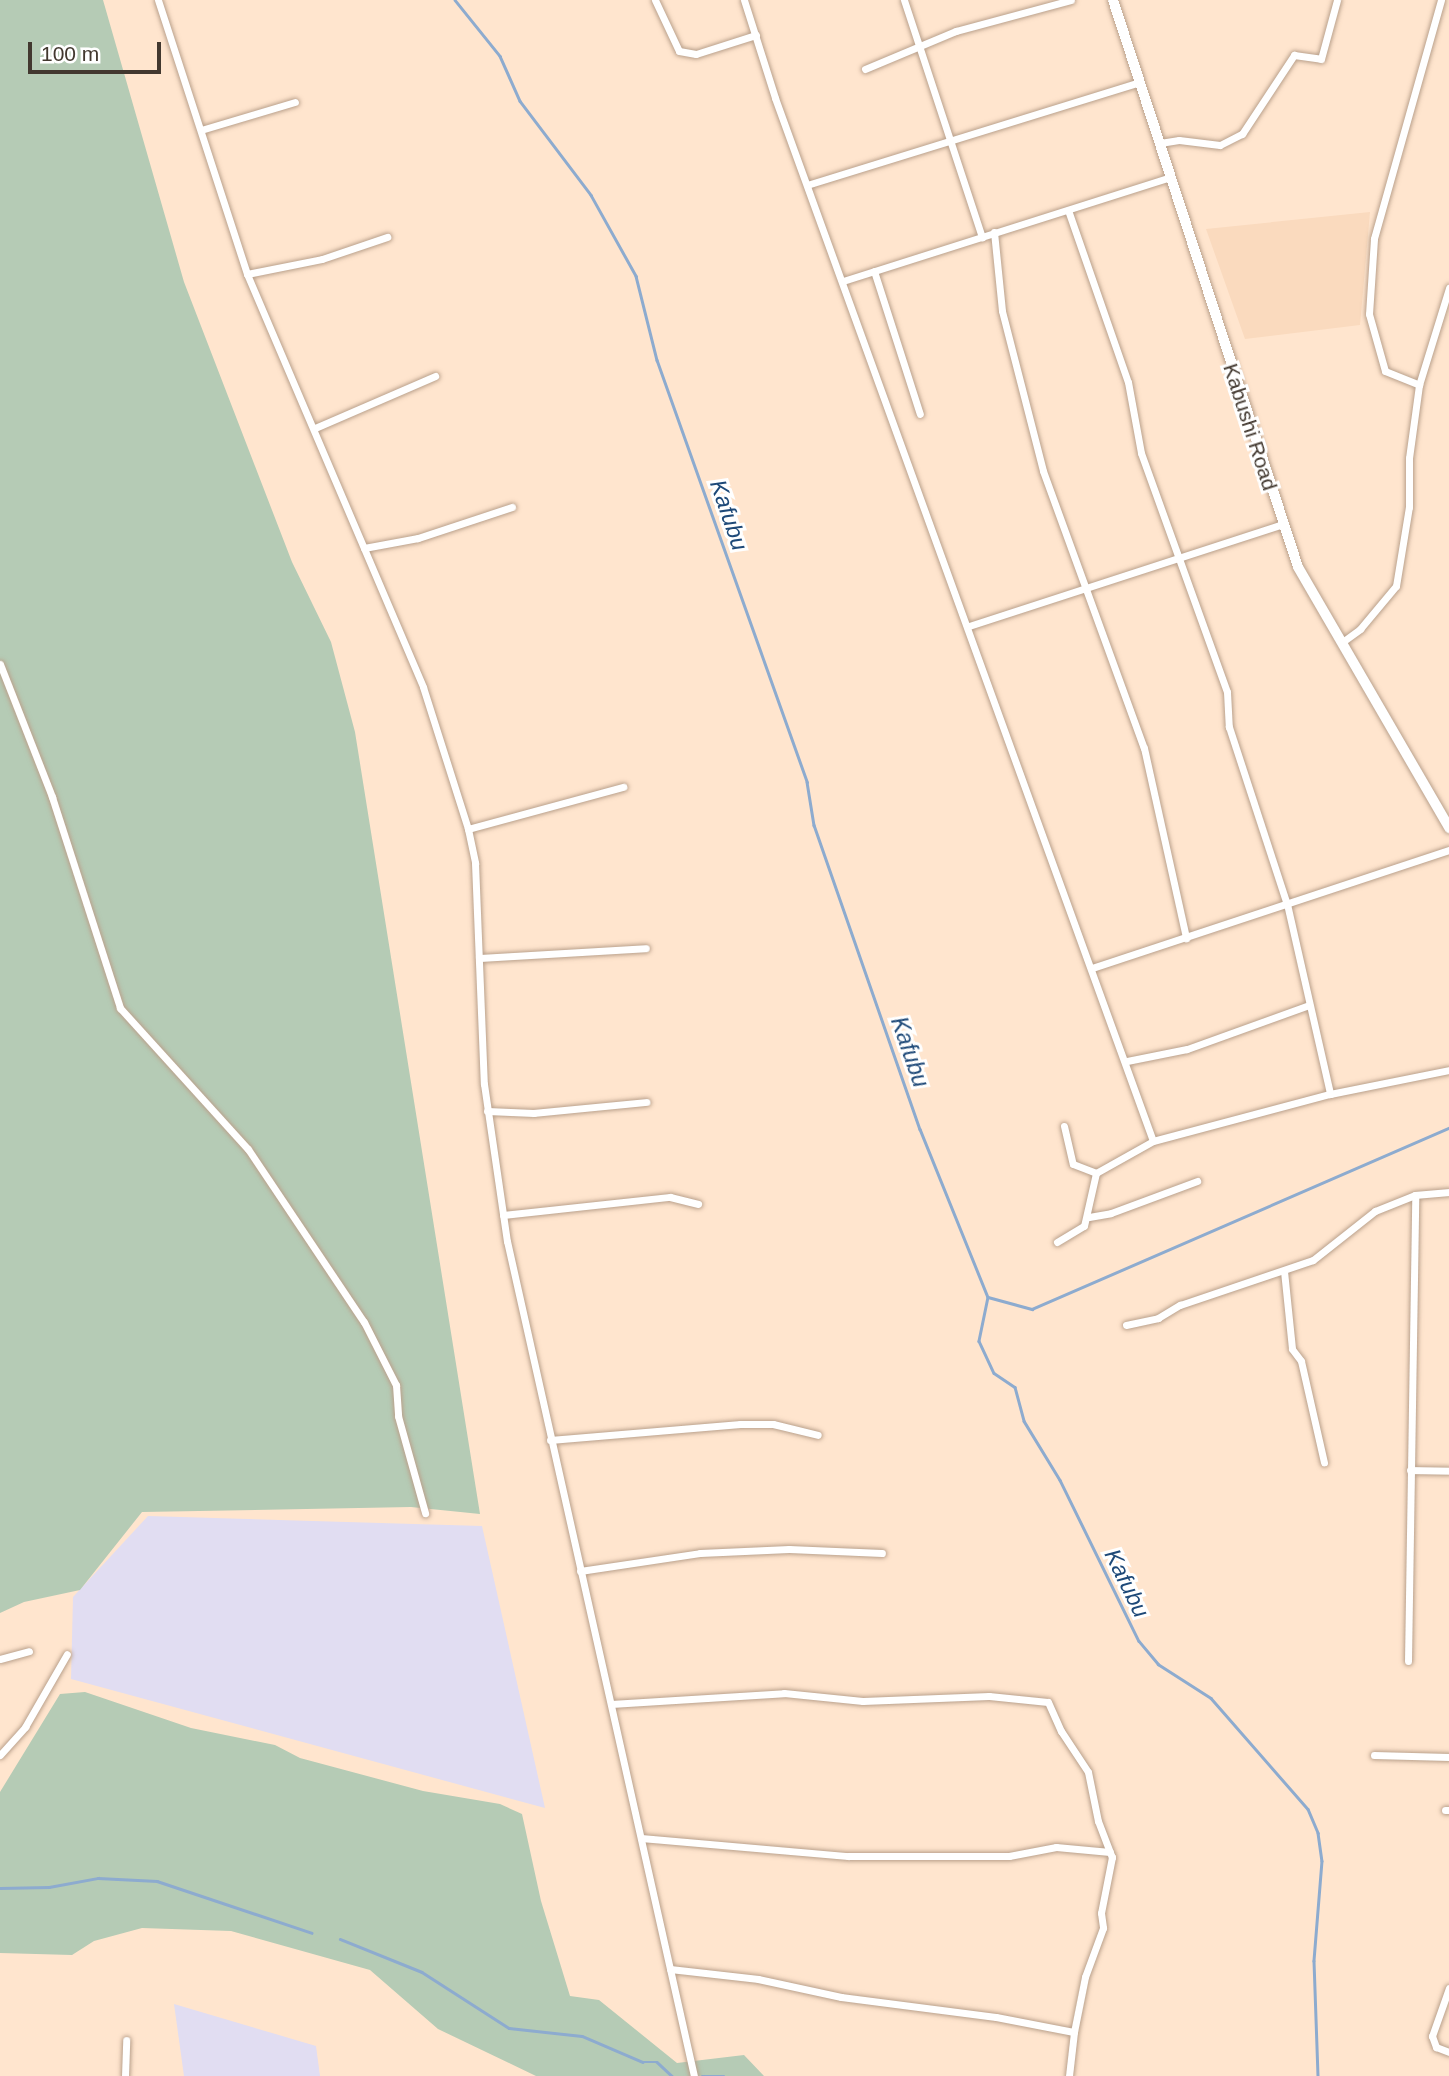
<!DOCTYPE html>
<html>
<head>
<meta charset="utf-8">
<style>
	body { margin:0 }
	#map { position:relative; width:1449px; height:2076px; overflow:hidden; background:#ffe5ce; font-family:Arial,sans-serif }
	div>[style] { position:absolute }
	.commercial>* { inset:0; background:#e1ddf2 }
	.built>* { inset:0; background:#fadabe }
	.green>* { inset:0; background:#b5cbb5 }
	.stream>* { height:2.5px; margin:-1.25px; padding:0 1.25px; transform-origin:1.25px; border-radius:1.25px; background:#8dabcf }
	.roads { filter:drop-shadow(0 0 2px #baa18c) drop-shadow(0 0 2px #baa18c) }
	.minor>* { height:7px; margin:-3.5px; padding:0 3.5px; transform-origin:3.5px; border-radius:3.5px; background:#fff }
	.secondary>* { height:10px; margin:-5px; padding:0 5px; transform-origin:5px; border-radius:5px; background:#fff }
	span { translate:-50% -50%; white-space:nowrap; text-align:center; line-height:1.15; -webkit-text-stroke:6px #fff; paint-order:stroke }
	.street-label { font-size:21px; color:#42382f }
	.water-label { font-size:23px; color:#1e4978; font-style:italic }
	.scale { position:absolute; left:28px; top:42px; width:133px; height:32px; box-sizing:border-box; border:4px solid #42382f; border-top:0; padding-left:9px; font-size:21px; line-height:24px; white-space:nowrap; color:#42382f; -webkit-text-stroke:5px #fff; paint-order:stroke }
</style>
</head>
<body>
<div id="map">
	<div class="commercial">
		<div style="clip-path:polygon(148px 1516px,482px 1526px,545px 1808px,71px 1679px,73px 1597px)"></div>
		<div style="clip-path:polygon(174px 2004px,316px 2046px,320px 2076px,184px 2076px)"></div>
	</div>
	<div class="built">
		<div style="clip-path:polygon(1370px 212px,1360px 325px,1245px 339px,1206px 229px)"></div>
	</div>
	<div class="green">
		<div style="clip-path:polygon(0 0,103px 0,184px 282px,292px 562px,331px 642px,355px 732px,480px 1514px,411px 1507px,142px 1512px,80px 1590px,24px 1602px,0 1613px)"></div>
		<div style="clip-path:polygon(85px 1692px,191px 1728px,275px 1745px,300px 1758px,423px 1791px,500px 1804px,522px 1814px,541px 1901px,570px 1996px,599px 2000px,677px 2063px,744px 2055px,764px 2076px,536px 2076px,438px 2029px,370px 1970px,231px 1931px,142px 1928px,94px 1941px,72px 1955px,0 1953px,0 1792px,60px 1694px)"></div>
	</div>
	<div class="stream">
		<div style="left:455px;top:0;width:72px;rotate:51.2deg"></div>
		<div style="left:500px;top:56px;width:49px;rotate:66deg"></div>
		<div style="left:520px;top:101px;width:118px;rotate:52.9deg"></div>
		<div style="left:591px;top:195px;width:93px;rotate:60.9deg"></div>
		<div style="left:636px;top:276px;width:87px;rotate:76deg"></div>
		<div style="left:657px;top:360px;width:448px;rotate:70.4deg"></div>
		<div style="left:807px;top:782px;width:44px;rotate:80.8deg"></div>
		<div style="left:814px;top:825px;width:322px;rotate:70.8deg"></div>
		<div style="left:920px;top:1129px;width:181px;rotate:68deg"></div>
		<div style="left:988px;top:1297px;width:45px;rotate:101.6deg"></div>
		<div style="left:979px;top:1341px;width:35px;rotate:65deg"></div>
		<div style="left:994px;top:1373px;width:25px;rotate:34deg"></div>
		<div style="left:1015px;top:1387px;width:35px;rotate:75deg"></div>
		<div style="left:1024px;top:1421px;width:69px;rotate:58.6deg"></div>
		<div style="left:1060px;top:1480px;width:179px;rotate:63.9deg"></div>
		<div style="left:1139px;top:1641px;width:30px;rotate:50deg"></div>
		<div style="left:1158px;top:1664px;width:63px;rotate:32.7deg"></div>
		<div style="left:1211px;top:1698px;width:147px;rotate:48.9deg"></div>
		<div style="left:1308px;top:1809px;width:26px;rotate:67deg"></div>
		<div style="left:1318px;top:1833px;width:28px;rotate:82deg"></div>
		<div style="left:1322px;top:1861px;width:100px;rotate:94.6deg"></div>
		<div style="left:1314px;top:1961px;width:115px;rotate:88deg"></div>
		<div style="left:988px;top:1297px;width:46px;rotate:15.3deg"></div>
		<div style="left:1032px;top:1309px;width:455px;rotate:-23.5deg"></div>
		<div style="left:0;top:1888px;width:49px;rotate:-1.2deg"></div>
		<div style="left:49px;top:1887px;width:50px;rotate:-10.4deg"></div>
		<div style="left:98px;top:1878px;width:59px;rotate:2.9deg"></div>
		<div style="left:157px;top:1881px;width:163px;rotate:18.5deg"></div>
		<div style="left:340px;top:1939px;width:88px;rotate:21.9deg"></div>
		<div style="left:422px;top:1972px;width:103px;rotate:32.8deg"></div>
		<div style="left:509px;top:2028px;width:73px;rotate:6.3deg"></div>
		<div style="left:582px;top:2036px;width:66px;rotate:23.1deg"></div>
		<div style="left:643px;top:2062px;width:14px"></div>
		<div style="left:657px;top:2062px;width:21px;rotate:43deg"></div>
		<div style="left:702px;top:2076px;width:22px"></div>
	</div>
	<div class="roads">
		<div class="minor">
			<div style="left:158px;top:0;width:288px;rotate:72deg"></div>
			<div style="left:247px;top:274px;width:449px;rotate:66.9deg"></div>
			<div style="left:423px;top:687px;width:149px;rotate:72.4deg"></div>
			<div style="left:468px;top:829px;width:35px;rotate:78deg"></div>
			<div style="left:475px;top:863px;width:221px;rotate:87.7deg"></div>
			<div style="left:484px;top:1084px;width:159px;rotate:81.7deg"></div>
			<div style="left:507px;top:1241px;width:856px;rotate:77.38deg"></div>
			<div style="left:655px;top:0;width:56px;rotate:64.8deg"></div>
			<div style="left:679px;top:51px;width:17px;rotate:10deg"></div>
			<div style="left:696px;top:54px;width:63px;rotate:-17.6deg"></div>
			<div style="left:744px;top:0;width:103px;rotate:72.4deg"></div>
			<div style="left:775px;top:98px;width:1109px;rotate:70.08deg"></div>
			<div style="left:1153px;top:1141px;width:183px;rotate:-14.9deg"></div>
			<div style="left:1330px;top:1094px;width:121px;rotate:-11.4deg"></div>
			<div style="left:904px;top:0;width:250px;rotate:71.8deg"></div>
			<div style="left:1441px;top:0;width:248px;rotate:105.7deg"></div>
			<div style="left:1374px;top:239px;width:75px;rotate:93.8deg"></div>
			<div style="left:1369px;top:314px;width:59px;rotate:74.3deg"></div>
			<div style="left:1385px;top:371px;width:37px;rotate:22deg"></div>
			<div style="left:1419px;top:385px;width:102px;rotate:-72.8deg"></div>
			<div style="left:865px;top:69px;width:99px;rotate:-22.7deg"></div>
			<div style="left:956px;top:31px;width:119px;rotate:-15.1deg"></div>
			<div style="left:201px;top:130px;width:98px;rotate:-16.6deg"></div>
			<div style="left:1160px;top:143px;width:19px;rotate:-9deg"></div>
			<div style="left:1179px;top:140px;width:41px;rotate:7deg"></div>
			<div style="left:1220px;top:145px;width:25px;rotate:-27deg"></div>
			<div style="left:1242px;top:134px;width:95px;rotate:-56.6deg"></div>
			<div style="left:1294px;top:55px;width:27px;rotate:8deg"></div>
			<div style="left:1321px;top:59px;width:61px;rotate:-74.8deg"></div>
			<div style="left:807px;top:185px;width:349px;rotate:-17.2deg"></div>
			<div style="left:1068px;top:210px;width:182px;rotate:70.8deg"></div>
			<div style="left:1128px;top:382px;width:72px;rotate:79.6deg"></div>
			<div style="left:1141px;top:453px;width:254px;rotate:70.2deg"></div>
			<div style="left:1227px;top:692px;width:35px;rotate:87deg"></div>
			<div style="left:1229px;top:727px;width:186px;rotate:71.9deg"></div>
			<div style="left:1287px;top:904px;width:195px;rotate:77.2deg"></div>
			<div style="left:994px;top:232px;width:79px;rotate:84.2deg"></div>
			<div style="left:1002px;top:311px;width:165px;rotate:75.6deg"></div>
			<div style="left:1043px;top:471px;width:295px;rotate:70deg"></div>
			<div style="left:1144px;top:748px;width:195px;rotate:77.5deg"></div>
			<div style="left:874px;top:271px;width:150px;rotate:72.2deg"></div>
			<div style="left:247px;top:274px;width:76px;rotate:-11.3deg"></div>
			<div style="left:322px;top:259px;width:69px;rotate:-18.7deg"></div>
			<div style="left:843px;top:281px;width:343px;rotate:-17.6deg"></div>
			<div style="left:315px;top:428px;width:131px;rotate:-23.4deg"></div>
			<div style="left:364px;top:548px;width:55px;rotate:-10.5deg"></div>
			<div style="left:418px;top:538px;width:99px;rotate:-18.3deg"></div>
			<div style="left:969px;top:626px;width:329px;rotate:-18deg"></div>
			<div style="left:1341px;top:643px;width:24px;rotate:-36deg"></div>
			<div style="left:1360px;top:629px;width:56px;rotate:-50.1deg"></div>
			<div style="left:1396px;top:586px;width:80px;rotate:-80.7deg"></div>
			<div style="left:1409px;top:507px;width:49px;rotate:-90deg"></div>
			<div style="left:1409px;top:458px;width:74px;rotate:-82.2deg"></div>
			<div style="left:0;top:664px;width:143px;rotate:68.6deg"></div>
			<div style="left:52px;top:797px;width:222px;rotate:72.1deg"></div>
			<div style="left:120px;top:1008px;width:190px;rotate:47.8deg"></div>
			<div style="left:248px;top:1149px;width:208px;rotate:56.2deg"></div>
			<div style="left:364px;top:1322px;width:71px;rotate:63.1deg"></div>
			<div style="left:396px;top:1385px;width:31px;rotate:86deg"></div>
			<div style="left:398px;top:1416px;width:101px;rotate:74.4deg"></div>
			<div style="left:468px;top:829px;width:161px;rotate:-15.2deg"></div>
			<div style="left:479px;top:958px;width:167px;rotate:-3.4deg"></div>
			<div style="left:1092px;top:968px;width:376px;rotate:-18.3deg"></div>
			<div style="left:1127px;top:1061px;width:61px;rotate:-11.3deg"></div>
			<div style="left:1187px;top:1049px;width:130px;rotate:-19.8deg"></div>
			<div style="left:487px;top:1111px;width:47px;rotate:2.4deg"></div>
			<div style="left:534px;top:1113px;width:113px;rotate:-5.6deg"></div>
			<div style="left:1064px;top:1126px;width:39px;rotate:77deg"></div>
			<div style="left:1073px;top:1164px;width:25px;rotate:21deg"></div>
			<div style="left:503px;top:1215px;width:168px;rotate:-6.2deg"></div>
			<div style="left:670px;top:1197px;width:29px;rotate:14deg"></div>
			<div style="left:1089px;top:1217px;width:22px;rotate:-10deg"></div>
			<div style="left:1111px;top:1213px;width:92px;rotate:-20.4deg"></div>
			<div style="left:1057px;top:1242px;width:31px;rotate:-31deg"></div>
			<div style="left:1084px;top:1226px;width:54px;rotate:-77.2deg"></div>
			<div style="left:1096px;top:1173px;width:65px;rotate:-29.3deg"></div>
			<div style="left:1284px;top:1271px;width:78px;rotate:84.1deg"></div>
			<div style="left:1292px;top:1349px;width:15px;rotate:53deg"></div>
			<div style="left:1301px;top:1361px;width:104px;rotate:77.2deg"></div>
			<div style="left:1126px;top:1325px;width:33px;rotate:-12deg"></div>
			<div style="left:1158px;top:1318px;width:26px;rotate:-31deg"></div>
			<div style="left:1180px;top:1305px;width:140px;rotate:-18.7deg"></div>
			<div style="left:1313px;top:1260px;width:79px;rotate:-38.3deg"></div>
			<div style="left:1375px;top:1211px;width:43px;rotate:-21.8deg"></div>
			<div style="left:550px;top:1440px;width:191px;rotate:-4.8deg"></div>
			<div style="left:740px;top:1424px;width:33px"></div>
			<div style="left:773px;top:1424px;width:46px;rotate:13.7deg"></div>
			<div style="left:1410px;top:1470px;width:39px;rotate:1deg"></div>
			<div style="left:580px;top:1571px;width:121px;rotate:-8.5deg"></div>
			<div style="left:700px;top:1553px;width:89px;rotate:-2.6deg"></div>
			<div style="left:789px;top:1549px;width:93px;rotate:2.5deg"></div>
			<div style="left:0;top:1659px;width:30px;rotate:-15deg"></div>
			<div style="left:1408px;top:1661px;width:466px;rotate:-89.1deg"></div>
			<div style="left:1415px;top:1195px;width:34px;rotate:-5deg"></div>
			<div style="left:611px;top:1704px;width:173px;rotate:-3.6deg"></div>
			<div style="left:784px;top:1693px;width:79px;rotate:5.8deg"></div>
			<div style="left:863px;top:1701px;width:126px;rotate:-2.3deg"></div>
			<div style="left:989px;top:1696px;width:59px;rotate:5.8deg"></div>
			<div style="left:1048px;top:1702px;width:32px;rotate:66deg"></div>
			<div style="left:1061px;top:1731px;width:49px;rotate:56.6deg"></div>
			<div style="left:1088px;top:1772px;width:50px;rotate:78.5deg"></div>
			<div style="left:1098px;top:1821px;width:39px;rotate:69deg"></div>
			<div style="left:1112px;top:1857px;width:57px;rotate:101.1deg"></div>
			<div style="left:1101px;top:1913px;width:15px;rotate:82deg"></div>
			<div style="left:1103px;top:1928px;width:52px;rotate:110.2deg"></div>
			<div style="left:1085px;top:1977px;width:56px;rotate:101.3deg"></div>
			<div style="left:0;top:1755px;width:38px;rotate:-48deg"></div>
			<div style="left:25px;top:1727px;width:84px;rotate:-60.1deg"></div>
			<div style="left:1374px;top:1755px;width:75px;rotate:1.5deg"></div>
			<div style="left:1445px;top:1810px;width:4px"></div>
			<div style="left:641px;top:1838px;width:208px;rotate:5deg"></div>
			<div style="left:848px;top:1856px;width:161px"></div>
			<div style="left:1009px;top:1856px;width:48px;rotate:-10.8deg"></div>
			<div style="left:1056px;top:1847px;width:54px;rotate:5.3deg"></div>
			<div style="left:670px;top:1969px;width:89px;rotate:6.5deg"></div>
			<div style="left:758px;top:1979px;width:85px;rotate:12.2deg"></div>
			<div style="left:841px;top:1997px;width:156px;rotate:7.4deg"></div>
			<div style="left:996px;top:2017px;width:79px;rotate:10.9deg"></div>
			<div style="left:1074px;top:2032px;width:44px;rotate:96.5deg"></div>
			<div style="left:1449px;top:1988px;width:51px;rotate:109.5deg"></div>
			<div style="left:1432px;top:2036px;width:12px;rotate:70deg"></div>
			<div style="left:1436px;top:2047px;width:14px;rotate:21deg"></div>
			<div style="left:125px;top:2076px;width:36px;rotate:-88deg"></div>
		</div>
		<div class="secondary">
			<div style="left:1113px;top:0;width:596px;rotate:71.93deg"></div>
			<div style="left:1298px;top:567px;width:302px;rotate:59.9deg"></div>
		</div>
	</div>
	<div class="street-label">
		<span style="left:1250px;top:427px;rotate:72deg">Kabushi Road</span>
	</div>
	<div class="water-label">
		<span style="left:729px;top:515px;rotate:71deg">Kafubu</span>
		<span style="left:910px;top:1052px;rotate:71deg">Kafubu</span>
		<span style="left:1127px;top:1583px;rotate:64deg">Kafubu</span>
	</div>
	<div class="scale">100 m</div>
</div>
</body>
</html>
